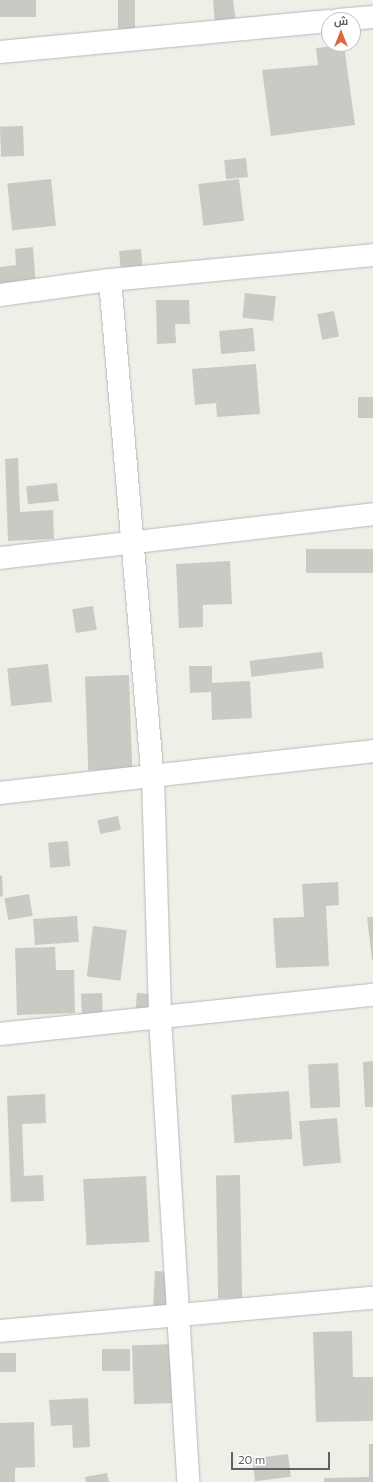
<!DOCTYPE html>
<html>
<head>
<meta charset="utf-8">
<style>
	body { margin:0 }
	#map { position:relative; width:373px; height:1482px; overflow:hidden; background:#efefe8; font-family:Commissioner,Cairo,sans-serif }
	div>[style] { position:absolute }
	.building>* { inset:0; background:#cbc9c4; transform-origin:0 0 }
	.roads { filter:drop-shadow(0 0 1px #b7b8bc) drop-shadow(0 0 1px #b7b8bc) }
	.street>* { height:22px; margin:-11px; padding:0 11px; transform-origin:11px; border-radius:11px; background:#fff }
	span { translate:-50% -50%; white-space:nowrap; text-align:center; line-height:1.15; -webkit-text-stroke:3px #fff; paint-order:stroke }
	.north { position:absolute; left:321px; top:12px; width:40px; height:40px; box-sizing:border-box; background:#fff; border:1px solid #bfc0c2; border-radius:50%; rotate:0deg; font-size:11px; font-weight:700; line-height:16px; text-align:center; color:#5f6166 }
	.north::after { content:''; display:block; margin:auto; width:14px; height:18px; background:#d86945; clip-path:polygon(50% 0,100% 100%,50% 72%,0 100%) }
	.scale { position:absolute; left:231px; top:1452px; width:99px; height:18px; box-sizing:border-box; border:2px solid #5f6166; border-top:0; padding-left:5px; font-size:12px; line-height:14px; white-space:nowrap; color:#5f6166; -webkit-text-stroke:3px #fff; paint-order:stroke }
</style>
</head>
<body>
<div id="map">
	<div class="building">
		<div style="left:0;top:0;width:36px;height:17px"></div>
		<div style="left:118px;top:0;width:17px;height:33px"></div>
		<div style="clip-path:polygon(213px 0,233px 0,236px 21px,215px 24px)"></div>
		<div style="clip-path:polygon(344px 45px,355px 125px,271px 136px,262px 70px,318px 65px,316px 48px)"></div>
		<div style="left:23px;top:126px;width:30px;height:23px;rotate:88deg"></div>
		<div style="left:246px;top:158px;width:19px;height:22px;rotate:84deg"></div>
		<div style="left:51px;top:179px;width:47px;height:44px;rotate:84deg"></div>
		<div style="left:239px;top:179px;width:42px;height:41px;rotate:83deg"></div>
		<div style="clip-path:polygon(33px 247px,36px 287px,0 290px,0 267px,16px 265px,15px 249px)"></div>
		<div style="left:141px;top:249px;width:25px;height:22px;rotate:85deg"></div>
		<div style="left:245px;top:293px;width:31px;height:25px;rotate:6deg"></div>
		<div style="clip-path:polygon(156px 300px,189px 300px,190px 324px,175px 324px,176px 343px,157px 344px)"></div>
		<div style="left:334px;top:311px;width:26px;height:17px;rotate:79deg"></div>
		<div style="left:253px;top:328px;width:23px;height:34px;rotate:85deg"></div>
		<div style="clip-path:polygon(256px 364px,260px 414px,217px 417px,216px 403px,195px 405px,192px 369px)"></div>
		<div style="left:373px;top:397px;width:21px;height:15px;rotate:90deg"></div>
		<div style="clip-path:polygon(18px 458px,20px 512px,53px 510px,54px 539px,8px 541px,5px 459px)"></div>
		<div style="left:57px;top:483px;width:18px;height:31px;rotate:84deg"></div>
		<div style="left:373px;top:549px;width:24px;height:67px;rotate:90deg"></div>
		<div style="clip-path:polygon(230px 561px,232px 604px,203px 605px,203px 627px,179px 628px,176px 564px)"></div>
		<div style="left:93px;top:606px;width:24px;height:21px;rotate:81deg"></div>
		<div style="left:322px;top:652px;width:16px;height:73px;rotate:83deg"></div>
		<div style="left:48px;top:664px;width:38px;height:41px;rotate:84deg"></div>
		<div style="clip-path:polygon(189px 666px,212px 666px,212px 683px,250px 681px,252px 718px,212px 720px,211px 692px,190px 693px)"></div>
		<div style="left:129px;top:675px;width:94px;height:44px;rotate:88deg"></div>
		<div style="left:118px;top:816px;width:14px;height:21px;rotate:78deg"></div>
		<div style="left:68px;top:841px;width:25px;height:20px;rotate:85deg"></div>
		<div style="clip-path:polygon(2px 875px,3px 896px,0 897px,0 876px)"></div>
		<div style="clip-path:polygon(338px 882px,339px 905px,326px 906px,329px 966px,276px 968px,273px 918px,304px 917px,302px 884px)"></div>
		<div style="left:29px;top:894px;width:22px;height:25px;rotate:80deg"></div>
		<div style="left:77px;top:916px;width:26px;height:44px;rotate:86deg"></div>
		<div style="clip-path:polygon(367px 917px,373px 917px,373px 960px,372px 960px)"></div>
		<div style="left:93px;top:926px;width:34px;height:51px;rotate:7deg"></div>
		<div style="clip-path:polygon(55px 947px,56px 970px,74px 970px,75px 1013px,17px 1015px,15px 948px)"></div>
		<div style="left:102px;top:993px;width:23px;height:21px;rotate:88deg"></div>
		<div style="clip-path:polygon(137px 993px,165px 995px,134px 1027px)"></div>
		<div style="clip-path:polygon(373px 1061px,373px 1107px,365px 1107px,363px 1062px)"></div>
		<div style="left:338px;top:1063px;width:44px;height:30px;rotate:87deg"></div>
		<div style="left:289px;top:1091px;width:48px;height:58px;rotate:86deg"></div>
		<div style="clip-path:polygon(45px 1094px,46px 1123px,22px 1124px,24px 1176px,43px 1175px,44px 1201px,11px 1202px,7px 1096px)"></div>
		<div style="left:337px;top:1118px;width:45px;height:38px;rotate:85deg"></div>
		<div style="left:240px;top:1175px;width:123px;height:24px;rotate:89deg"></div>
		<div style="left:146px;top:1176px;width:66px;height:63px;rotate:87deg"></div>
		<div style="left:155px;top:1271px;width:22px;height:41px;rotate:3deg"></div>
		<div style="clip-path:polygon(352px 1331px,353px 1377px,373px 1377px,373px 1421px,316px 1422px,313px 1332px)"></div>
		<div style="left:172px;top:1344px;width:59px;height:40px;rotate:88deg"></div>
		<div style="left:102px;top:1349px;width:28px;height:22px"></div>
		<div style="left:0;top:1353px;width:16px;height:19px"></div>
		<div style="clip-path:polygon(88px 1398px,90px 1447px,73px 1448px,72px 1425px,51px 1426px,49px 1400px)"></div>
		<div style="clip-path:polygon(34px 1422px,35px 1467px,15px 1468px,15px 1482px,0 1482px,0 1423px)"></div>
		<div style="clip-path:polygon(369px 1444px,373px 1444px,373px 1482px,324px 1482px,324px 1478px,369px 1477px)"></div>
		<div style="left:288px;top:1454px;width:23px;height:36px;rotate:83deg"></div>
		<div style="clip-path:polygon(107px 1473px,109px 1482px,86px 1482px,85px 1477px)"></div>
	</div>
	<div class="roads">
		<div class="street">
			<div style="left:338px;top:20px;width:35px;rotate:-5deg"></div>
			<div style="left:0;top:52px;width:330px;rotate:-5.4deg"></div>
			<div style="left:110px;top:280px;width:499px;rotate:85.1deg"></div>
			<div style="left:153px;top:777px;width:241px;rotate:88.3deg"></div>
			<div style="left:160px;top:1018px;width:465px;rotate:86.5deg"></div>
			<div style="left:0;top:295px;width:111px;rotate:-7.8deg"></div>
			<div style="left:110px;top:280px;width:264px;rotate:-5.4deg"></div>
			<div style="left:0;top:558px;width:376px;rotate:-6.7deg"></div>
			<div style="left:0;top:793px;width:375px;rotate:-6.4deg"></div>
			<div style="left:0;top:1034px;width:375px;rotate:-6deg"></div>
			<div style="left:0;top:1331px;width:374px;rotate:-5.1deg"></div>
		</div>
	</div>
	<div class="north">ش</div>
	<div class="scale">20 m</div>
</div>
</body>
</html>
